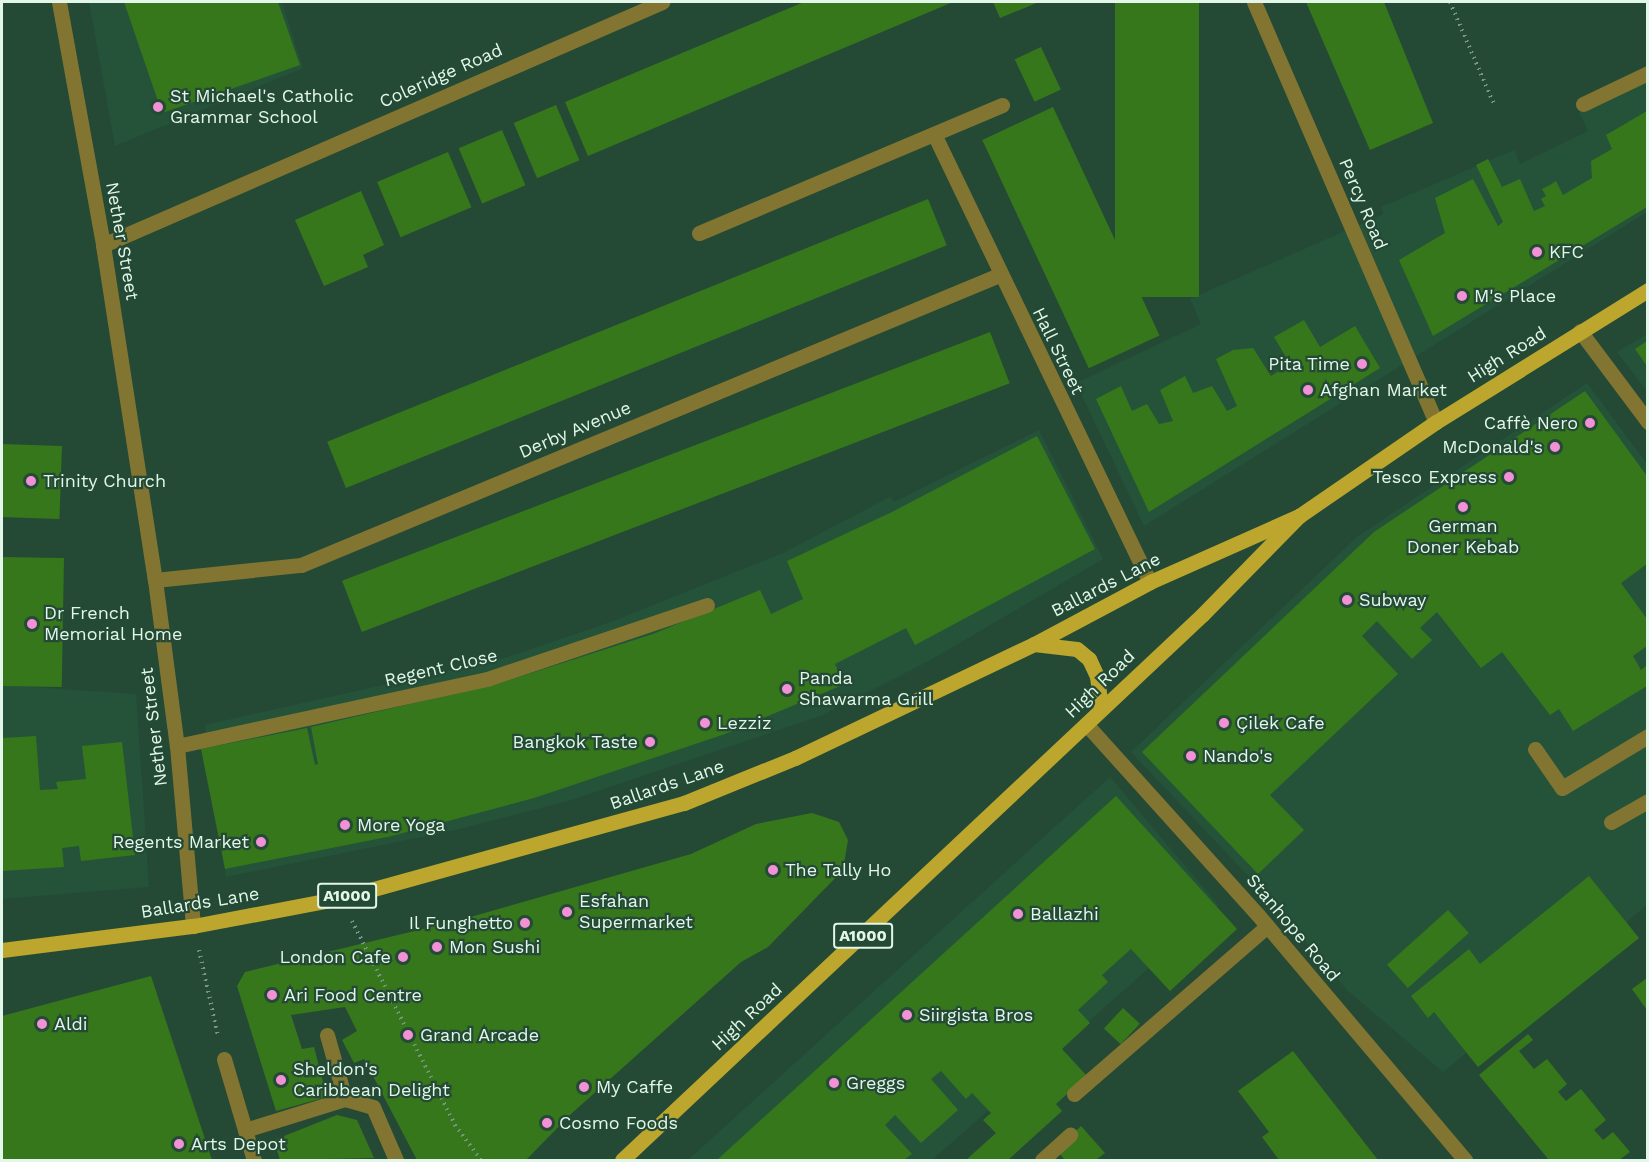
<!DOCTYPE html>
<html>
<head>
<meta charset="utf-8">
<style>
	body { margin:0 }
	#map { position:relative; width:1649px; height:1162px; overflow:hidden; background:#244a36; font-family:"Work Sans",sans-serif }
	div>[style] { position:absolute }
	.built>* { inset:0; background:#24533a }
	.building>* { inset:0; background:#36771c; transform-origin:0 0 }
	.path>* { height:4px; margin-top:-2px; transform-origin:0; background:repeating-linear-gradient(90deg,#799786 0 1.5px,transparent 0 6px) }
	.service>* { height:15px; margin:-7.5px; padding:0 7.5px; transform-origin:7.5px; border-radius:7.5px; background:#827531 }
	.minor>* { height:15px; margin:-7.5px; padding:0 7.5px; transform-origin:7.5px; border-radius:7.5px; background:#827531 }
	.tertiary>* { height:15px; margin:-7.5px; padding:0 7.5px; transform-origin:7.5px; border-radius:7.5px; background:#827531 }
	.primary>* { height:15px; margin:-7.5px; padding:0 7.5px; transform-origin:7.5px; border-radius:7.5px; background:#bca62d }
	.dots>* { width:16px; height:16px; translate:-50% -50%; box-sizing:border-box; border:3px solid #244a36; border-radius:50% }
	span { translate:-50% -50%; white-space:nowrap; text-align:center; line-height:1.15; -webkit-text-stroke:4.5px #244a36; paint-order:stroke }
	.shield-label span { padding:2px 4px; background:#244a36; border:2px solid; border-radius:4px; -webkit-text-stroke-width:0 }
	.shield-label { font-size:16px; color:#e2f7ea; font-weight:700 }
	.street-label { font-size:18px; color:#e2f7ea }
	.poi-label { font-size:18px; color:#e2f7ea }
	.left { translate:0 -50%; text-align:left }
	.right { translate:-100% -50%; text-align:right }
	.frame { position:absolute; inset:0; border:3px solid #e2f7ea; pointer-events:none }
</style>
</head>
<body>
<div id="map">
	<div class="built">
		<div style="clip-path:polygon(89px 2px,282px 2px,303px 68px,115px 146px)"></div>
		<div style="clip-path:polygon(1647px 80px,1647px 212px,1144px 526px,1076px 383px,1201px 324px,1190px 299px,1384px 214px,1381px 207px,1514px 150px,1520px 164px,1588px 131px,1579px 112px)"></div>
		<div style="clip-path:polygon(1647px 334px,1647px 391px,1617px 352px)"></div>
		<div style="clip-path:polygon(1587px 383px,1647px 464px,1647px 905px,1443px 1072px,1347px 990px,1254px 882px,1131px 752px,1357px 537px)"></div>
		<div style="clip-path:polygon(1039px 430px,1103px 559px,927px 662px,820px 716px,568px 801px,460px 829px,226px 877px,205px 725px,508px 657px,611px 622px,783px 553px,890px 497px,894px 502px)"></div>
		<div style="clip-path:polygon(2px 685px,136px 694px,149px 887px,2px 899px)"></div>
		<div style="clip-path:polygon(1110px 777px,1219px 906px,932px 1160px,688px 1160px)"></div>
	</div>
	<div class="building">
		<div style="clip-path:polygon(124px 2px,278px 2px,300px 65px,162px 113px)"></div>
		<div style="clip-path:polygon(804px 2px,953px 2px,588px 156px,565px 102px)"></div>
		<div style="clip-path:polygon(993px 2px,1039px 2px,1000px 18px)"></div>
		<div style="left:1115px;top:2px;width:84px;height:295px"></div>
		<div style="clip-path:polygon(1306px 2px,1384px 2px,1433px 123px,1370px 150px)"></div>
		<div style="left:1041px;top:47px;width:47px;height:29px;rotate:65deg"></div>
		<div style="left:556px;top:105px;width:60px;height:46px;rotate:67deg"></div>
		<div style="left:1053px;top:107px;width:252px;height:78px;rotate:65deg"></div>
		<div style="clip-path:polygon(1647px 111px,1647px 207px,1433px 336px,1399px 260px,1445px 233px,1435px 198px,1473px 179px,1498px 226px,1503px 222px,1476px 165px,1488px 159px,1502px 187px,1520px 179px,1534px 211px,1545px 206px,1541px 199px,1546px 196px,1542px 189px,1550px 185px,1556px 181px,1563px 195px,1592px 178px,1591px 161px,1612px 149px,1606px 135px)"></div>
		<div style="left:502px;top:130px;width:60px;height:47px;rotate:67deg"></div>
		<div style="left:448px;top:152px;width:60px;height:77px;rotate:67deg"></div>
		<div style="clip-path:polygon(361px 191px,384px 245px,363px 255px,368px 267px,324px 286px,295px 220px)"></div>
		<div style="left:928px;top:199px;width:50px;height:648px;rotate:68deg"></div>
		<div style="clip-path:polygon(1304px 320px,1320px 347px,1355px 326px,1380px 368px,1149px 512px,1096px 399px,1121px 386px,1132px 411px,1147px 404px,1159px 424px,1173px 421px,1160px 390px,1185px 376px,1193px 393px,1212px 386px,1227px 411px,1237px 406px,1216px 359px,1233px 350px,1253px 348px,1271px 376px,1290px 364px,1274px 337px)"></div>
		<div style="left:990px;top:332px;width:55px;height:694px;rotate:69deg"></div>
		<div style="clip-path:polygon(1647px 341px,1647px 366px,1635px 349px)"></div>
		<div style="clip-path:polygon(1585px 391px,1647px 476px,1647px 564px,1621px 583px,1647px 619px,1647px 646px,1633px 656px,1641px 670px,1647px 665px,1647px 686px,1573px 731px,1559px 709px,1550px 715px,1502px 652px,1481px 668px,1437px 612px,1420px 628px,1432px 640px,1412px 659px,1377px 621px,1362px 636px,1398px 674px,1270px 795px,1304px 830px,1258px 874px,1142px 752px,1374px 532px)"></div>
		<div style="clip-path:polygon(1037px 436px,1095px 549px,915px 645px,906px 628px,835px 664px,845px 684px,725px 734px,534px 798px,392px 836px,225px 869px,201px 749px,307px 728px,315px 765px,318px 764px,311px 727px,500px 683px,653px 634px,760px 590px,771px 614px,803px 599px,787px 561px,892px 512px)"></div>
		<div style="left:2px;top:444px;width:60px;height:73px;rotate:2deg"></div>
		<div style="left:2px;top:557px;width:62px;height:129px;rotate:1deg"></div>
		<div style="clip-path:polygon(36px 736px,40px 790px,58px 789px,56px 782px,86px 779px,82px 746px,122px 742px,135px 855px,81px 861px,79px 846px,62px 848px,64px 867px,2px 871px,2px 738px)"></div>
		<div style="clip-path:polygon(1116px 796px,1237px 929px,1170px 991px,1131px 949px,1102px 975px,1108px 982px,1078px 1010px,1090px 1023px,1062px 1049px,1087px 1076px,1056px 1104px,1062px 1111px,1008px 1160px,966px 1160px,996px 1133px,983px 1120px,991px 1113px,972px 1093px,966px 1099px,941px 1071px,931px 1079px,958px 1110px,921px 1143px,895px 1115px,885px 1125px,912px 1154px,904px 1160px,717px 1160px)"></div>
		<div style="clip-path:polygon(812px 813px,839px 822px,848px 840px,843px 870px,768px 947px,741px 962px,571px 1114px,526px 1160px,417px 1160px,364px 1059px,354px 1063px,342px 1040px,357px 1031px,345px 1007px,291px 1015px,302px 1049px,314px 1047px,327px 1097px,276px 1111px,237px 986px,245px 972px,460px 920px,691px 854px,756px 824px)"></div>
		<div style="clip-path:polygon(1589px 876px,1639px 938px,1478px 1067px,1434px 1012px,1428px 1018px,1411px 996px,1469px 949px,1480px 964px)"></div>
		<div style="left:1448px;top:910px;width:31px;height:82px;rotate:48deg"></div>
		<div style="clip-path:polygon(151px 976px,212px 1160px,2px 1160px,2px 1016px)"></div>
		<div style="clip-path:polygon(1647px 978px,1647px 1010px,1632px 989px)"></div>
		<div style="left:1123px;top:1008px;width:23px;height:28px;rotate:43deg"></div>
		<div style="clip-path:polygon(1528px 1034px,1533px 1040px,1519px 1051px,1534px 1069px,1547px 1059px,1567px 1084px,1558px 1092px,1566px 1101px,1581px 1089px,1606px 1120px,1594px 1130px,1603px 1140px,1613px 1132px,1630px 1152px,1619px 1160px,1549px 1160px,1479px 1075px)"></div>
		<div style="clip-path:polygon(1293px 1051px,1378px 1160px,1279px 1160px,1262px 1137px,1269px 1132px,1238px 1091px)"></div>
		<div style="clip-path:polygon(337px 1115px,357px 1120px,374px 1158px,280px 1160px,274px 1140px)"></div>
		<div style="clip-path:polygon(1081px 1126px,1105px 1153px,1096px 1160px,1065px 1160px,1056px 1150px)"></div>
	</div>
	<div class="path">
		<div style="left:1450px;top:2px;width:111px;rotate:66.7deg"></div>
		<div style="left:352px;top:921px;width:229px;rotate:63.2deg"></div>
		<div style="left:455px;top:1125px;width:44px;rotate:53.4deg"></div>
		<div style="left:199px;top:950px;width:88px;rotate:77.5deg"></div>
	</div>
	<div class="service">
		<div style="left:1583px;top:104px;width:72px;rotate:-25.5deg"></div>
		<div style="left:177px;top:746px;width:317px;rotate:-12.2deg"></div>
		<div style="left:487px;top:679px;width:232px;rotate:-18.6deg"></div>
		<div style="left:1535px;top:749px;width:47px;rotate:55.3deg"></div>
		<div style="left:1562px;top:788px;width:100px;rotate:-31.2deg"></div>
		<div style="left:1611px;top:822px;width:43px;rotate:-29.6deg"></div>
		<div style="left:327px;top:1035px;width:66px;rotate:74.3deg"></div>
		<div style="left:345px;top:1099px;width:29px;rotate:16deg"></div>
		<div style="left:373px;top:1107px;width:58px;rotate:66.5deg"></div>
		<div style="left:224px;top:1059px;width:105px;rotate:73.5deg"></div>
		<div style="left:1074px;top:1094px;width:256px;rotate:-41deg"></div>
		<div style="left:245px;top:1130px;width:105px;rotate:-17.2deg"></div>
		<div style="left:1042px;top:1160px;width:38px;rotate:-42deg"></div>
	</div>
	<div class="minor">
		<div style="left:1254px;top:2px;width:458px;rotate:66.6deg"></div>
		<div style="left:934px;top:134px;width:497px;rotate:64.3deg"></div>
		<div style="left:699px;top:233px;width:329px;rotate:-22.9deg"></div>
		<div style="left:103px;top:245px;width:610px;rotate:-23.49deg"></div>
		<div style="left:1580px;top:331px;width:114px;rotate:53.2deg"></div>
		<div style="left:155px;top:580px;width:147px;rotate:-5.9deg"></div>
		<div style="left:301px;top:565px;width:756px;rotate:-22.56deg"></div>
		<div style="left:1086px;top:724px;width:257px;rotate:48deg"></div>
		<div style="left:1258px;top:915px;width:321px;rotate:49.8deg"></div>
	</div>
	<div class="tertiary">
		<div style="left:59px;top:2px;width:247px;rotate:79.7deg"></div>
		<div style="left:103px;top:245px;width:339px;rotate:81.2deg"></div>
		<div style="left:155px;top:580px;width:167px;rotate:82.5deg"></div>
		<div style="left:177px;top:746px;width:181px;rotate:84.9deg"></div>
	</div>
	<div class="primary">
		<div style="left:1034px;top:644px;width:43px;rotate:6.6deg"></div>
		<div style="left:1077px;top:649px;width:16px;rotate:40deg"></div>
		<div style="left:1089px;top:659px;width:19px;rotate:65deg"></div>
		<div style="left:1097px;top:676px;width:31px;rotate:83deg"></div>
		<div style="left:2px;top:950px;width:193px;rotate:-7.2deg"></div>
		<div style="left:193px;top:926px;width:151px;rotate:-10.7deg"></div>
		<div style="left:341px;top:898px;width:356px;rotate:-15.5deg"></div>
		<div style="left:684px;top:803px;width:120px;rotate:-22.1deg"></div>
		<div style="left:795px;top:758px;width:265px;rotate:-25.5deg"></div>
		<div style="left:1034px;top:644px;width:132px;rotate:-28.1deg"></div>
		<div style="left:1150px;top:582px;width:163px;rotate:-23.9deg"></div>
		<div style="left:622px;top:1160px;width:796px;rotate:-43.22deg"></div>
		<div style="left:1202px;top:615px;width:139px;rotate:-45.6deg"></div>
		<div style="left:1299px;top:516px;width:166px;rotate:-34.5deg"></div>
		<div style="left:1436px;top:422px;width:250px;rotate:-31.9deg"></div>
	</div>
	<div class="dots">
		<div style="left:158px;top:107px;background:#f291d6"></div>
		<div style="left:1537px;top:252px;background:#f291d6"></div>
		<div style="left:1462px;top:296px;background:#f291d6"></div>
		<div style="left:1362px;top:364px;background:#f291d6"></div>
		<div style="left:1308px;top:390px;background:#f291d6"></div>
		<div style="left:1590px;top:423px;background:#f291d6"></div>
		<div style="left:1555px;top:447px;background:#f291d6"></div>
		<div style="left:1509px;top:477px;background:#f291d6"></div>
		<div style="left:31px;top:481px;background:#f291d6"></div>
		<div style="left:1463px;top:507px;background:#f291d6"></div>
		<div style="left:1347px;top:600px;background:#f291d6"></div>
		<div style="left:32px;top:624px;background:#f291d6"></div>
		<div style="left:787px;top:689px;background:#f291d6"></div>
		<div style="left:705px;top:723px;background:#f291d6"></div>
		<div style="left:1224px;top:723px;background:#f291d6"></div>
		<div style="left:650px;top:742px;background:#f291d6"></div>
		<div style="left:1191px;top:756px;background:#f291d6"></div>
		<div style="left:345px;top:825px;background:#f291d6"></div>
		<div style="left:261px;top:842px;background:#f291d6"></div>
		<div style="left:773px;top:870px;background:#f291d6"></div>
		<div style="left:567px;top:912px;background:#f291d6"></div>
		<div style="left:1018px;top:914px;background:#f291d6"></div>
		<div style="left:525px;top:923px;background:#f291d6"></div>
		<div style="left:437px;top:947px;background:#f291d6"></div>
		<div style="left:403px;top:957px;background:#f291d6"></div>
		<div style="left:272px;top:995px;background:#f291d6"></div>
		<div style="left:907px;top:1015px;background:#f291d6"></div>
		<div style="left:42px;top:1024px;background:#f291d6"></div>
		<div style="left:408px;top:1035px;background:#f291d6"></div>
		<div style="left:281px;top:1080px;background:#f291d6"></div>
		<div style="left:834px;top:1083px;background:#f291d6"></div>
		<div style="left:584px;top:1087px;background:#f291d6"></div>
		<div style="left:547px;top:1123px;background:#f291d6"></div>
		<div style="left:179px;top:1144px;background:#f291d6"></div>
	</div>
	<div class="shield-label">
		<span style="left:347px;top:896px">A1000</span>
		<span style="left:863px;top:936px">A1000</span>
	</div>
	<div class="street-label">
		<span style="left:441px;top:76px;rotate:-24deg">Coleridge Road</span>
		<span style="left:1363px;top:204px;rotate:67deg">Percy Road</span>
		<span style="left:122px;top:241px;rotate:80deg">Nether Street</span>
		<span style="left:1058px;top:351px;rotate:64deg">Hall Street</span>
		<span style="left:1507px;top:355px;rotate:-32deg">High Road</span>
		<span style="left:575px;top:430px;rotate:-23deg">Derby Avenue</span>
		<span style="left:1106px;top:585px;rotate:-27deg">Ballards Lane</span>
		<span style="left:441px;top:668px;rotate:-13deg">Regent Close</span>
		<span style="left:1100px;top:684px;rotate:-44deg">High Road</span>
		<span style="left:154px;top:727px;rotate:-97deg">Nether Street</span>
		<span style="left:667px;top:785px;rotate:-19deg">Ballards Lane</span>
		<span style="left:200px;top:903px;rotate:-9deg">Ballards Lane</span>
		<span style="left:1293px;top:928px;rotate:50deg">Stanhope Road</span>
		<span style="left:747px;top:1017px;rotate:-43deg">High Road</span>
	</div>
	<div class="poi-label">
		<span class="left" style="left:170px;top:107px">St Michael's Catholic<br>Grammar School</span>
		<span class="left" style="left:1549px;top:252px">KFC</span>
		<span class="left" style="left:1474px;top:296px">M's Place</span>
		<span class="right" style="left:1350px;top:364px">Pita Time</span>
		<span class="left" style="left:1320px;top:390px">Afghan Market</span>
		<span class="right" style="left:1578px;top:423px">Caffè Nero</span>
		<span class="right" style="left:1543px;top:447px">McDonald's</span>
		<span class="right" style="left:1497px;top:477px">Tesco Express</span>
		<span class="left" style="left:43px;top:481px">Trinity Church</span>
		<span style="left:1463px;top:537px">German<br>Doner Kebab</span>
		<span class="left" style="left:1359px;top:600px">Subway</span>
		<span class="left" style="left:44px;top:624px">Dr French<br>Memorial Home</span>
		<span class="left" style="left:799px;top:689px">Panda<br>Shawarma Grill</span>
		<span class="left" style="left:717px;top:723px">Lezziz</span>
		<span class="left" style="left:1236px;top:723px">Çilek Cafe</span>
		<span class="right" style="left:638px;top:742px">Bangkok Taste</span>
		<span class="left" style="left:1203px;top:756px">Nando's</span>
		<span class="left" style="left:357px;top:825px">More Yoga</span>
		<span class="right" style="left:249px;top:842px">Regents Market</span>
		<span class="left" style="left:785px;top:870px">The Tally Ho</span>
		<span class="left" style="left:579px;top:912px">Esfahan<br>Supermarket</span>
		<span class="left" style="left:1030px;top:914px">Ballazhi</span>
		<span class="right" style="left:513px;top:923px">Il Funghetto</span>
		<span class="left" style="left:449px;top:947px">Mon Sushi</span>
		<span class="right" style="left:391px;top:957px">London Cafe</span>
		<span class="left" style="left:284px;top:995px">Ari Food Centre</span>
		<span class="left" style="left:919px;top:1015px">Siirgista Bros</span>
		<span class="left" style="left:54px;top:1024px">Aldi</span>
		<span class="left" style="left:420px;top:1035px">Grand Arcade</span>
		<span class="left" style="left:293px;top:1080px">Sheldon's<br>Caribbean Delight</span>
		<span class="left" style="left:846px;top:1083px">Greggs</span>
		<span class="left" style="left:596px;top:1087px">My Caffe</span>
		<span class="left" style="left:559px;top:1123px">Cosmo Foods</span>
		<span class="left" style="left:191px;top:1144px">Arts Depot</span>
	</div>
	<div class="frame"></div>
</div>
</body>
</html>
